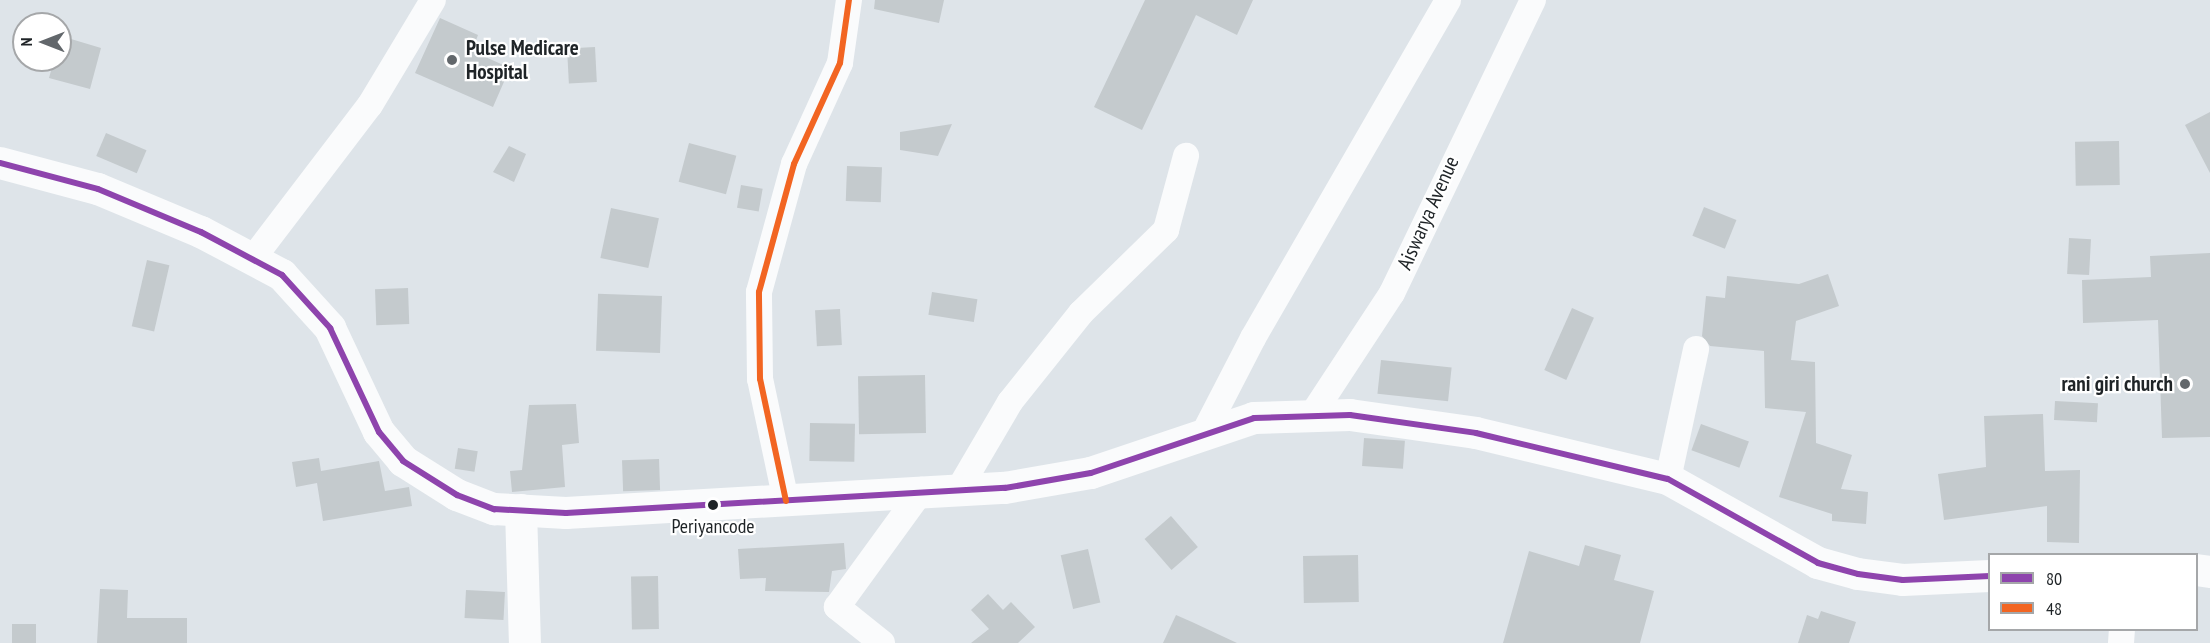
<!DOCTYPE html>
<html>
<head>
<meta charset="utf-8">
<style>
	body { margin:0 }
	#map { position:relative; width:2210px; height:643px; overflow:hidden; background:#dee4e9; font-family:"PT Sans Narrow",sans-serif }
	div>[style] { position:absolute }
	.building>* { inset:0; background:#c4cacd; transform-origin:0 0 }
	.minor>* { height:26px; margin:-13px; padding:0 13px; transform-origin:13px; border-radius:13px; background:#fafbfc }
	.major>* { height:32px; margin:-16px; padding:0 16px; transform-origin:16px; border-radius:16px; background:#fafbfc }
	.bus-1>* { height:6px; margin:-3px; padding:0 3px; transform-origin:3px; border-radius:3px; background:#8e44ad }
	.bus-2>* { height:6px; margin:-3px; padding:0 3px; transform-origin:3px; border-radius:3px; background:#f26522 }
	.dots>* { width:16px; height:16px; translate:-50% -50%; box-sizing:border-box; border:3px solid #fff; border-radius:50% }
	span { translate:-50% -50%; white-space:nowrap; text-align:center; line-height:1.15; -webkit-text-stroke:4.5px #fff; paint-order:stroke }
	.bus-label { font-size:20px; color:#1f2427 }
	.poi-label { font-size:21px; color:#1f2427; font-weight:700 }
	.left { translate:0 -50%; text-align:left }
	.right { translate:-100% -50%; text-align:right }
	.street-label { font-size:21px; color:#1f2427 }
	.legend { position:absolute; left:1988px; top:553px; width:210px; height:78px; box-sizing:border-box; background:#fff; border:2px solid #a5a7a9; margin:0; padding:8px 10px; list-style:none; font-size:18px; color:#1f2427 }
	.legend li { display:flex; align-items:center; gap:12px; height:30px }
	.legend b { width:30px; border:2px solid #a5a7a9 }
	.north { position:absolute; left:12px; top:12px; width:60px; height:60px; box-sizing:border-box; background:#fff; border:2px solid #a5a7a9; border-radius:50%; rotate:270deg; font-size:16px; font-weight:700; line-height:24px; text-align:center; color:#1f2427 }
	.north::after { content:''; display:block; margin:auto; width:21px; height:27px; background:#62676b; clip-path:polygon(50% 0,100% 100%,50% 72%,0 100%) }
</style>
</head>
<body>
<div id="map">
	<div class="building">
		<div style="clip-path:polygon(875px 0,944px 0,939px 23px,874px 9px)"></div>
		<div style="clip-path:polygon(1145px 0,1253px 0,1237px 35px,1196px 15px,1142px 130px,1094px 107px)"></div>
		<div style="clip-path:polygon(440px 18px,478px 35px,472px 51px,510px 68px,493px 107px,415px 73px)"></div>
		<div style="clip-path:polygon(61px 36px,101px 48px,90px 89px,49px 78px,54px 60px,60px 60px)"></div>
		<div style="left:595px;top:47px;width:35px;height:28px;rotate:87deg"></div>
		<div style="clip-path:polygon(2210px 112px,2210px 173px,2185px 125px)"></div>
		<div style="clip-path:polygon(952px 124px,938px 156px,900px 150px,900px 132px)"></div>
		<div style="left:106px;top:133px;width:44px;height:25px;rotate:23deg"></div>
		<div style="left:2119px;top:141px;width:44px;height:44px;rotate:89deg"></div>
		<div style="left:689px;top:143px;width:49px;height:40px;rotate:15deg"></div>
		<div style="clip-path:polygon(509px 146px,526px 154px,514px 182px,493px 172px)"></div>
		<div style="left:847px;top:166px;width:35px;height:35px;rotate:2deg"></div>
		<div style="left:741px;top:185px;width:22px;height:23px;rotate:10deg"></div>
		<div style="left:1704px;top:207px;width:35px;height:31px;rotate:22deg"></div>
		<div style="left:611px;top:208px;width:49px;height:51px;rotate:12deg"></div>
		<div style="left:2069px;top:238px;width:22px;height:36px;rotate:3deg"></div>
		<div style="clip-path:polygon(2210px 253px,2210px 437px,2162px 438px,2158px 320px,2083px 323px,2082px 280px,2151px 277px,2150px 256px)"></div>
		<div style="left:147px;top:260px;width:23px;height:68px;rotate:13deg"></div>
		<div style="clip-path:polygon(1828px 274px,1839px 306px,1796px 321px,1791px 360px,1815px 362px,1816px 443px,1852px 455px,1841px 489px,1868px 492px,1866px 524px,1832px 521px,1832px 514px,1779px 497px,1806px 412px,1765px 408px,1764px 351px,1710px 346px,1702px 336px,1706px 296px,1725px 298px,1727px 276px,1799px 284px)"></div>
		<div style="left:408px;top:288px;width:36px;height:33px;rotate:88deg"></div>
		<div style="left:932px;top:292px;width:46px;height:23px;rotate:9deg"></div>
		<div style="left:662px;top:296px;width:57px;height:64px;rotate:92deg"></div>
		<div style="left:1572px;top:308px;width:24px;height:68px;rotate:24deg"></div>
		<div style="left:840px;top:309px;width:36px;height:25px;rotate:87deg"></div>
		<div style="left:1381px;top:360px;width:71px;height:34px;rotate:6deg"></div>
		<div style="left:925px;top:375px;width:58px;height:67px;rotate:89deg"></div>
		<div style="left:2055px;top:401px;width:43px;height:19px;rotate:3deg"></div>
		<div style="clip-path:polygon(576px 404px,579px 443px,562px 445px,565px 487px,512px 492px,510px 471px,522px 470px,529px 405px)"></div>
		<div style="clip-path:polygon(2043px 414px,2045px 471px,2080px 470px,2079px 543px,2047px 542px,2047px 506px,1944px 520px,1938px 474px,1986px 467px,1984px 416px)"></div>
		<div style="left:810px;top:423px;width:45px;height:38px;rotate:1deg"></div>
		<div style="left:1701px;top:424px;width:51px;height:28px;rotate:20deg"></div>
		<div style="left:1364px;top:438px;width:41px;height:28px;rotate:4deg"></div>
		<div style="left:458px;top:448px;width:20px;height:21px;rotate:9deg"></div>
		<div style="clip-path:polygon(319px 458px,321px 471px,379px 461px,385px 491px,409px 487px,412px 506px,323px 521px,317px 483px,296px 487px,292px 462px)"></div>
		<div style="left:659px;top:459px;width:31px;height:37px;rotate:88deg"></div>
		<div style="left:1171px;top:516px;width:41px;height:35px;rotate:49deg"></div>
		<div style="clip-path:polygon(844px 543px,846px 569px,832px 571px,829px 592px,765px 591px,766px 578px,740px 579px,738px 549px)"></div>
		<div style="clip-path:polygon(1585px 545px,1621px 555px,1614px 580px,1654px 591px,1640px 643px,1503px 643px,1529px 551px,1579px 566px)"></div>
		<div style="left:1088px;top:549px;width:55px;height:28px;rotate:77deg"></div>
		<div style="left:1358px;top:555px;width:47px;height:55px;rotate:89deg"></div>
		<div style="left:658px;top:576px;width:53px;height:27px;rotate:89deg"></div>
		<div style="clip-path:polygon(100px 589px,128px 590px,127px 618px,187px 618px,187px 643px,97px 643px)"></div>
		<div style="left:466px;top:590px;width:39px;height:28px;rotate:3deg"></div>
		<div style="clip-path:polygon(988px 594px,1003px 610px,1011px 602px,1035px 627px,1018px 643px,971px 643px,989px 629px,971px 610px)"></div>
		<div style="clip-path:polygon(1821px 611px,1856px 622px,1849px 643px,1798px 643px,1807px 615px,1818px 619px)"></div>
		<div style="clip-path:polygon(1176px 615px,1192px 622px,1237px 643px,1163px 643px)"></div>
		<div style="left:12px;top:624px;width:24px;height:19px"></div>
	</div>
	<div class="minor">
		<div style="left:254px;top:257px;width:191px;rotate:-52.7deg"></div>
		<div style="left:370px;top:105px;width:122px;rotate:-59deg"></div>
		<div style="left:1310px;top:418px;width:149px;rotate:-56.7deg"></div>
		<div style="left:1392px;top:293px;width:325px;rotate:-64.3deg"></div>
		<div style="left:1205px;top:431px;width:105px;rotate:-62.7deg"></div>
		<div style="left:1253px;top:338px;width:390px;rotate:-60deg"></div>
		<div style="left:1668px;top:479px;width:133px;rotate:-77.8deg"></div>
		<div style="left:959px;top:489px;width:101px;rotate:-59.6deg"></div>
		<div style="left:1010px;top:402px;width:114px;rotate:-51.4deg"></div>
		<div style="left:1081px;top:313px;width:119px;rotate:-44.3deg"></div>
		<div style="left:1166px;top:230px;width:77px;rotate:-74.9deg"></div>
		<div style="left:786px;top:501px;width:125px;rotate:-102deg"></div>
		<div style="left:760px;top:379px;width:87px;rotate:-90.7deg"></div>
		<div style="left:759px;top:292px;width:133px;rotate:-74.7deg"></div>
		<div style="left:794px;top:164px;width:111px;rotate:-65.5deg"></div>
		<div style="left:840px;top:63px;width:64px;rotate:-81.9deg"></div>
		<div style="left:882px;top:643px;width:58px;rotate:-141.3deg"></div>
		<div style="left:837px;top:607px;width:145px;rotate:-54deg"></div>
		<div style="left:2121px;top:643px;width:13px;rotate:-86deg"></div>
	</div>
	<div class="major">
		<div style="left:0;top:163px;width:101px;rotate:14.9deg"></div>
		<div style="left:98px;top:189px;width:112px;rotate:22.7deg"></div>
		<div style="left:201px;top:232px;width:92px;rotate:28deg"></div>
		<div style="left:282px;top:275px;width:72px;rotate:47.8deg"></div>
		<div style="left:330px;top:328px;width:115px;rotate:64.8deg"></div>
		<div style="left:379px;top:432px;width:38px;rotate:50deg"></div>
		<div style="left:403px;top:461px;width:64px;rotate:32.2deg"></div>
		<div style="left:457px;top:495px;width:40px;rotate:21deg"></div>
		<div style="left:494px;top:509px;width:72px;rotate:3.2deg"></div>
		<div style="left:566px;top:513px;width:440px;rotate:-3.3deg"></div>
		<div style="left:1005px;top:488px;width:87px;rotate:-9.9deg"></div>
		<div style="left:1091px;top:473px;width:172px;rotate:-18.6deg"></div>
		<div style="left:1254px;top:418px;width:96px;rotate:-1.8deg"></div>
		<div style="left:1350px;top:415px;width:127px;rotate:8.1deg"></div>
		<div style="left:1476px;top:433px;width:197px;rotate:13.5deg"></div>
		<div style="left:1668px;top:479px;width:172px;rotate:29.2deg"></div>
		<div style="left:1818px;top:563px;width:41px;rotate:15.4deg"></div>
		<div style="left:1858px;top:574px;width:45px;rotate:7.6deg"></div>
		<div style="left:1903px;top:580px;width:87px;rotate:-2.6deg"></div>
		<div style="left:521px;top:510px;width:133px;rotate:88.3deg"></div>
		<div style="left:2196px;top:570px;width:14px;rotate:8deg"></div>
	</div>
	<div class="bus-1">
		<div style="left:0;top:163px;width:101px;rotate:14.9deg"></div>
		<div style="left:98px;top:189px;width:112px;rotate:22.7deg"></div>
		<div style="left:201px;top:232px;width:92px;rotate:28deg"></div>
		<div style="left:282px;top:275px;width:72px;rotate:47.8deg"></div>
		<div style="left:330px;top:328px;width:115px;rotate:64.8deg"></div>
		<div style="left:379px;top:432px;width:38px;rotate:50deg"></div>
		<div style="left:403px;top:461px;width:64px;rotate:32.2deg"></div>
		<div style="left:457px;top:495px;width:40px;rotate:21deg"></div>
		<div style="left:494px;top:509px;width:72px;rotate:3.2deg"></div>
		<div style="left:566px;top:513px;width:440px;rotate:-3.3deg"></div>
		<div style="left:1005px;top:488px;width:87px;rotate:-9.9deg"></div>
		<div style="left:1091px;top:473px;width:172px;rotate:-18.6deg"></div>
		<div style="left:1254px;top:418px;width:96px;rotate:-1.8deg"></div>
		<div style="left:1350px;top:415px;width:127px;rotate:8.1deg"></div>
		<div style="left:1476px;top:433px;width:197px;rotate:13.5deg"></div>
		<div style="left:1668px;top:479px;width:172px;rotate:29.2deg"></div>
		<div style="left:1818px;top:563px;width:41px;rotate:15.4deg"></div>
		<div style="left:1858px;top:574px;width:45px;rotate:7.6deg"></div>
		<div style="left:1903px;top:580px;width:87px;rotate:-2.6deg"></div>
	</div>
	<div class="bus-2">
		<div style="left:786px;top:501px;width:125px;rotate:-102deg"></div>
		<div style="left:760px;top:379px;width:87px;rotate:-90.7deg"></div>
		<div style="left:759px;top:292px;width:133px;rotate:-74.7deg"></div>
		<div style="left:794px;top:164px;width:111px;rotate:-65.5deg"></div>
		<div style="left:840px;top:63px;width:64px;rotate:-81.9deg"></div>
	</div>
	<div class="dots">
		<div style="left:452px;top:60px;background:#62676b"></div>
		<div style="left:2185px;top:384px;background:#62676b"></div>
		<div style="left:713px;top:505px;background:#1f2427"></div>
	</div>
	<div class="bus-label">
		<span style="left:713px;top:526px">Periyancode</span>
	</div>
	<div class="poi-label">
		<span class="left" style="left:466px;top:60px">Pulse Medicare<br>Hospital</span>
		<span class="right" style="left:2173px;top:384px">rani giri church</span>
	</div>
	<div class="street-label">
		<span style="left:1428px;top:213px;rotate:-66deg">Aiswarya Avenue</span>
	</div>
	<ul class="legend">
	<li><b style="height:8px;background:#8e44ad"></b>80</li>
	<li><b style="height:8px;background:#f26522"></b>48</li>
	</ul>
	<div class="north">N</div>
</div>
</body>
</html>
